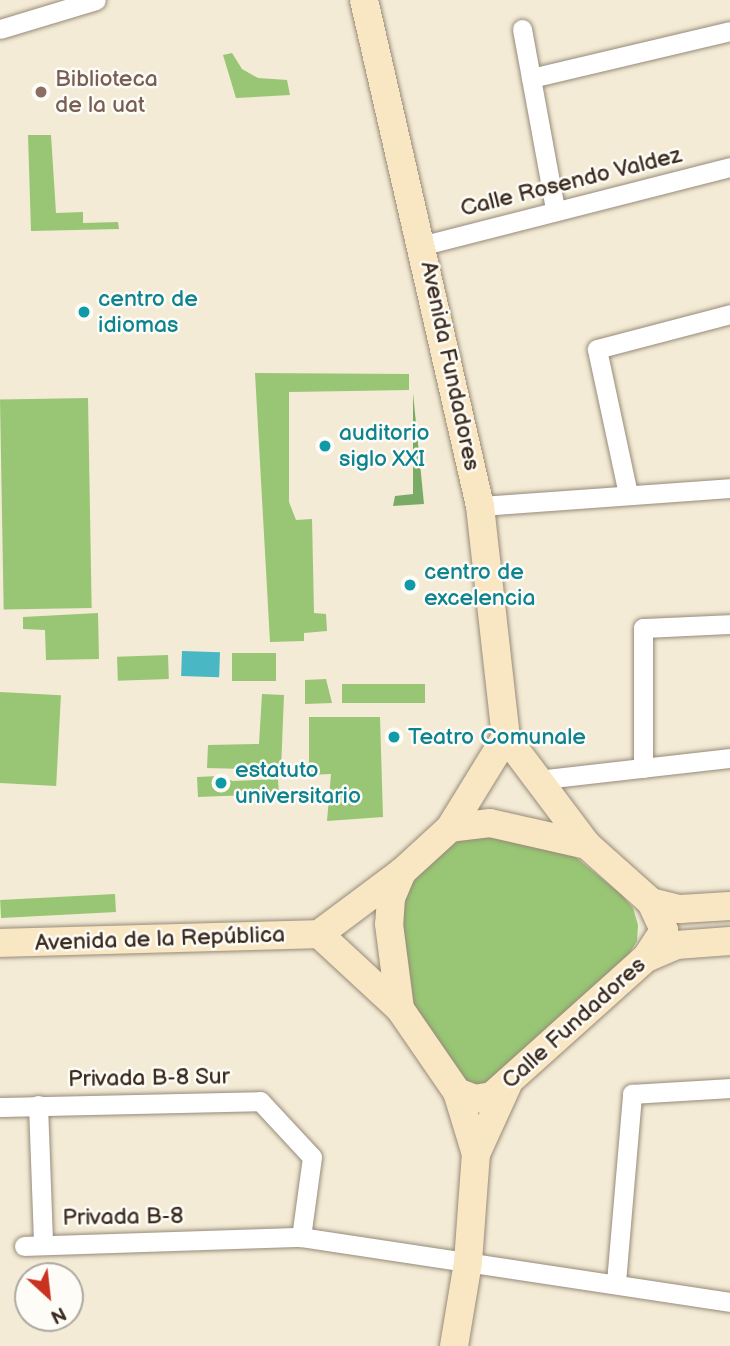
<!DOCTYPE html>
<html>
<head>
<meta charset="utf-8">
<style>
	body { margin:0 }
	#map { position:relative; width:730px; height:1346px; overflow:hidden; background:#f3ebd5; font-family:"Balsamiq Sans",sans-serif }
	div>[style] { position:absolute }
	.green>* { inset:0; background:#98c674; transform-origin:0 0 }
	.forest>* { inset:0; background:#7aab66 }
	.water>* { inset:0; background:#4ab7c4; transform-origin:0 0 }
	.roads { filter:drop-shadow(0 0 2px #978a7a) drop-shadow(0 0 2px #978a7a) }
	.street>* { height:19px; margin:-9.5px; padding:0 9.5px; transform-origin:9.5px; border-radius:9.5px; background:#fff }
	.secondary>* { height:28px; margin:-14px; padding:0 14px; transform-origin:14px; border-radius:14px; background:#f9e7c3 }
	.dots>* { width:19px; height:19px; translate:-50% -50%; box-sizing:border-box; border:4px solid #fdfcf7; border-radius:50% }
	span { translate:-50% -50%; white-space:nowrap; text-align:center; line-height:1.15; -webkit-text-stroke:5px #fdfcf7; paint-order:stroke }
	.education-label { font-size:23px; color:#785e54 }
	.left { translate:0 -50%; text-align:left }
	.street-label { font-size:23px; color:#3b2a1e }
	.culture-label { font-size:23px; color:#0d838f }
	.north { position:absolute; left:14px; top:1262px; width:70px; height:70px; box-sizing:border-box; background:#fdfcf7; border:2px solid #afa8a0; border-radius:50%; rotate:153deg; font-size:19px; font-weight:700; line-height:28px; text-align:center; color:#3b2a1e }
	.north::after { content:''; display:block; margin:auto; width:24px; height:32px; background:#c8321e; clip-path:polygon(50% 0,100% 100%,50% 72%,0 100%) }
</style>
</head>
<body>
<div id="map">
	<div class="green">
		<div style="clip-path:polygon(232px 53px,242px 69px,258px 78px,287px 80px,290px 95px,236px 98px,223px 55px)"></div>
		<div style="clip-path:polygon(28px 135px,51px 135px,56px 213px,83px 212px,83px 223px,118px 222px,119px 229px,31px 231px)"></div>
		<div style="clip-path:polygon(255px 373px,409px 374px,409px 390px,289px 392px,289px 502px,296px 520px,312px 519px,314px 613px,326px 614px,327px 631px,304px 633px,304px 641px,270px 642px)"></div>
		<div style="left:88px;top:398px;width:210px;height:88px;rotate:89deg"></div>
		<div style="clip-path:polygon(98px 613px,99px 659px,46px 660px,45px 630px,23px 629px,23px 617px)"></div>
		<div style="left:276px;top:653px;width:28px;height:44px;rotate:90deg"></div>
		<div style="left:168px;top:655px;width:24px;height:51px;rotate:88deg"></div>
		<div style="clip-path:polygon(326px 679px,332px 703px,305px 704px,305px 680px)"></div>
		<div style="left:425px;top:684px;width:19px;height:83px;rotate:90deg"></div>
		<div style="left:0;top:692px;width:61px;height:91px;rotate:3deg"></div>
		<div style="clip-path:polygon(262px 694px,284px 695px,281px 770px,207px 768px,208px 745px,259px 744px)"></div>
		<div style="clip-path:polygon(309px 717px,380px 717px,383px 817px,327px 821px,331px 774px,309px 775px)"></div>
		<div style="clip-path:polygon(218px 776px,233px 781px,278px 779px,279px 794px,198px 797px,197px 777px)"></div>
		<div style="clip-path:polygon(469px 829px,573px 855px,621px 894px,633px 908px,638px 925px,637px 941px,626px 959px,505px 1083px,471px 1095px,408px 1007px,396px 904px,405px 883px)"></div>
		<div style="left:115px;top:894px;width:18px;height:115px;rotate:87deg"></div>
	</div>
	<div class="forest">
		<div style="clip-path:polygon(413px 393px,424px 504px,393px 506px,395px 496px,413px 494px)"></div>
	</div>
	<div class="water">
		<div style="left:182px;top:651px;width:38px;height:25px;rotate:2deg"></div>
	</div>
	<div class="roads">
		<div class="street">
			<div style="left:0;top:29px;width:100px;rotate:-16.8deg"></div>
			<div style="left:522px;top:29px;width:182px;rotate:79.6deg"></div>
			<div style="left:531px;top:78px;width:204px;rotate:-13.3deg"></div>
			<div style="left:424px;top:245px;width:316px;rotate:-14.3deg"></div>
			<div style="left:628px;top:494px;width:148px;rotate:-102.1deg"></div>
			<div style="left:597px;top:349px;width:138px;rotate:-14.7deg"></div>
			<div style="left:480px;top:506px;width:251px;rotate:-4.1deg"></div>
			<div style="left:643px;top:768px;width:140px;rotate:-90deg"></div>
			<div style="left:643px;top:628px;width:87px;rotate:-2.6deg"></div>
			<div style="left:536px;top:780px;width:195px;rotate:-6.5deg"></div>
			<div style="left:38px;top:1105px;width:138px;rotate:87.9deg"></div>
			<div style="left:0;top:1107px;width:260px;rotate:-1.3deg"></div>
			<div style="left:260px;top:1101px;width:76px;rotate:47.1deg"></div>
			<div style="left:312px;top:1157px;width:81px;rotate:97.8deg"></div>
			<div style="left:24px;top:1246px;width:277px;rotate:-1.9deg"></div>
			<div style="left:301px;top:1237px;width:434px;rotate:8.6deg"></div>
			<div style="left:616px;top:1282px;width:189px;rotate:-85.1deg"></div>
			<div style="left:632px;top:1094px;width:98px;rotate:-3.5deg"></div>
		</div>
		<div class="secondary">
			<div style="left:364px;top:0;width:519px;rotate:77.09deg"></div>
			<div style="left:480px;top:506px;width:232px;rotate:83.6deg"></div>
			<div style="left:506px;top:737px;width:135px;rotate:53.1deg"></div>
			<div style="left:402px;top:872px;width:28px;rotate:113deg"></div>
			<div style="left:391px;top:898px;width:26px;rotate:94deg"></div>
			<div style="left:389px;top:924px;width:86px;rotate:82.6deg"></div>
			<div style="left:400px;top:1009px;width:101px;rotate:55.5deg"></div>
			<div style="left:457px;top:1092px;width:19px;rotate:21deg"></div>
			<div style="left:475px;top:1099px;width:17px;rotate:-10deg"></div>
			<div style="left:492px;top:1096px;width:207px;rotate:-41.9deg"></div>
			<div style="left:646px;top:958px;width:33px;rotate:-57deg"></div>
			<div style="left:664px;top:930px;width:31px;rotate:-115deg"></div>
			<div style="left:651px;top:902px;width:86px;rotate:-138.3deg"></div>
			<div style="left:587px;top:845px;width:99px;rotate:-167.2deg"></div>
			<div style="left:490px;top:823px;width:40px;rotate:172.9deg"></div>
			<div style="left:651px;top:902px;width:30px;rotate:14deg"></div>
			<div style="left:680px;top:909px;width:50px;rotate:-3.4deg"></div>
			<div style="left:319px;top:934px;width:104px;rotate:-36.8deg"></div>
			<div style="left:402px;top:872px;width:65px;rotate:-42.5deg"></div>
			<div style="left:450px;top:828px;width:107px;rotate:-58.4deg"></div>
			<div style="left:319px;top:934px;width:110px;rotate:42.8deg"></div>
			<div style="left:0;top:943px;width:319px;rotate:-1.6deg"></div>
			<div style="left:646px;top:958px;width:33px;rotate:-23deg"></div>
			<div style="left:676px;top:945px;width:54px;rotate:-4.2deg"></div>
			<div style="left:457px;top:1092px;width:65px;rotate:73deg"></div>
			<div style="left:454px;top:1346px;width:85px;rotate:-80.5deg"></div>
			<div style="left:468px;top:1262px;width:108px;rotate:-85.8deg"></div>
			<div style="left:476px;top:1154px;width:75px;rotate:-65.5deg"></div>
		</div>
	</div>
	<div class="dots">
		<div style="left:41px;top:92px;background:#8d6e63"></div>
		<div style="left:84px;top:312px;background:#0f9aa8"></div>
		<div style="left:325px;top:446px;background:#0f9aa8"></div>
		<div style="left:410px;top:585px;background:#0f9aa8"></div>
		<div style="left:394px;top:737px;background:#0f9aa8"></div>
		<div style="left:221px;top:783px;background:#0f9aa8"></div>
	</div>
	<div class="education-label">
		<span class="left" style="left:55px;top:92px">Biblioteca<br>de la uat</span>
	</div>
	<div class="street-label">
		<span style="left:571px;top:182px;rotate:-14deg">Calle Rosendo Valdez</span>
		<span style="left:450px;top:366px;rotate:78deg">Avenida Fundadores</span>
		<span style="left:160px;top:939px;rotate:-2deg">Avenida de la República</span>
		<span style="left:574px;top:1023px;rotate:-42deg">Calle Fundadores</span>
		<span style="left:149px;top:1078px;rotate:-1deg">Privada B-8 Sur</span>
		<span style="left:123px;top:1217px;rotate:-1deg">Privada B-8</span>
	</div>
	<div class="culture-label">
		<span class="left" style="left:98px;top:312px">centro de<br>idiomas</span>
		<span class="left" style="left:339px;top:446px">auditorio<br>siglo XXI</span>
		<span class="left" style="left:424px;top:585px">centro de<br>excelencia</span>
		<span class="left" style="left:408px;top:737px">Teatro Comunale</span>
		<span class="left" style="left:235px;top:783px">estatuto<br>universitario</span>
	</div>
	<div class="north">N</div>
</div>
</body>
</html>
